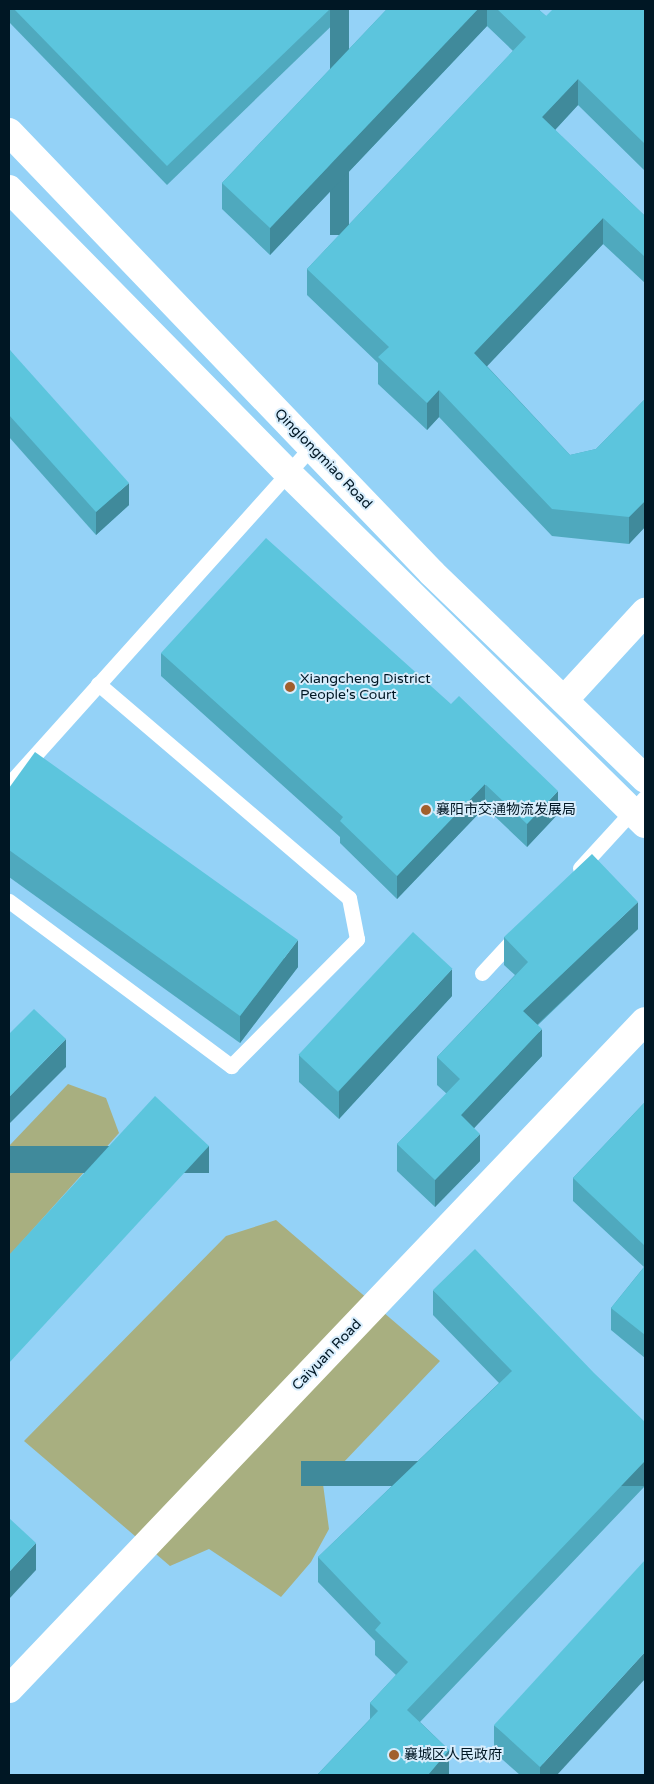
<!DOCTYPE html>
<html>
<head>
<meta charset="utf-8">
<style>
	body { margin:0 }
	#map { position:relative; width:654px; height:1784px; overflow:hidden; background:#94d2f7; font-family:"Varela Round","Noto Sans SC",sans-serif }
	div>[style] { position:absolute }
	.green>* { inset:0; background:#a8af80 }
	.lane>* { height:15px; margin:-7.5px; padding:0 7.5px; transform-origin:7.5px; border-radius:7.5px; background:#fff }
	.street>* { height:28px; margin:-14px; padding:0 14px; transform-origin:14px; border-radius:14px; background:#fff }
	.secondary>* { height:28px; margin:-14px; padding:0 14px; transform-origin:14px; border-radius:14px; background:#fff }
	.wall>* { inset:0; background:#4fa9be }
	.shaded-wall>* { inset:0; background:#408a9b; transform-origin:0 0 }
	.building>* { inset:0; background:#5cc5dd; transform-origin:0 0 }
	.dots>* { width:14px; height:14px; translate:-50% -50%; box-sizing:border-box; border:2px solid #d7edfc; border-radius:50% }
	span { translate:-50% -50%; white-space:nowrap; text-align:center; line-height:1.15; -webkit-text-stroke:4px #d7edfc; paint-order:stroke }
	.street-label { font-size:14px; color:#001724 }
	.poi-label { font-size:14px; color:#001724 }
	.left { translate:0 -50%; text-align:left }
	.frame { position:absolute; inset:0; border:10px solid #001724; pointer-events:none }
</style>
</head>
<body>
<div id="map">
	<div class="green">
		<div style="clip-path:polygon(68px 1084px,106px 1098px,119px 1133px,9px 1256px,9px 1146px)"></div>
		<div style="clip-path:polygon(276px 1220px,440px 1361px,323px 1484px,329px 1529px,311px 1562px,281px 1597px,209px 1549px,170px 1566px,24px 1441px,226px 1236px)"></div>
	</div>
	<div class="lane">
		<div style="left:9px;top:784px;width:453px;rotate:-48.1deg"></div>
		<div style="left:580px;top:868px;width:96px;rotate:-47.5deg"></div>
		<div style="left:9px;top:901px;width:277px;rotate:36.6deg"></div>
		<div style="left:231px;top:1066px;width:179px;rotate:-45.2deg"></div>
		<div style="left:357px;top:939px;width:42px;rotate:-101deg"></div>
		<div style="left:349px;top:898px;width:330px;rotate:-139.5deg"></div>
		<div style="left:482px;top:973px;width:53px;rotate:-47.3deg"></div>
	</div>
	<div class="street">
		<div style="left:564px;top:700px;width:120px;rotate:-47.4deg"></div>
		<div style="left:9px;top:1689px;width:922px;rotate:-46.41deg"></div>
	</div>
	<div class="secondary">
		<div style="left:9px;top:132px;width:611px;rotate:46.19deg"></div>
		<div style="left:432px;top:573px;width:296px;rotate:44deg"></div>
		<div style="left:9px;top:189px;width:397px;rotate:45.5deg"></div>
		<div style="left:287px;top:472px;width:502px;rotate:44.52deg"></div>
	</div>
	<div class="wall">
		<div style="clip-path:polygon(9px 9px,349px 9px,167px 185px,9px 22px)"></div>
		<div style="clip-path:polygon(387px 9px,538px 9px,546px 16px,645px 9px,645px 171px,578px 105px,555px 130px,645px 216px,645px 283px,603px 244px,487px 366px,570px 455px,596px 449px,645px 399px,645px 527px,629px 544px,552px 536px,439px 417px,427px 430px,378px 384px,378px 363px,307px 295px,307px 269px,513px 51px,487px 26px,270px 255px,222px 209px,222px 183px)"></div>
		<div style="clip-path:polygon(9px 349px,129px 505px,96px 535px,9px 437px)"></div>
		<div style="clip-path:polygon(161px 653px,558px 814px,527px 847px,485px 807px,397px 899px,340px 843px,340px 837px,161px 676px)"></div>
		<div style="clip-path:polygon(9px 788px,298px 967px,240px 1043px,9px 877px)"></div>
		<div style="clip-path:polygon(638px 929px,538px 1025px,542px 1056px,474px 1128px,480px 1161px,435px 1207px,397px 1171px,397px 1144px,447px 1094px,437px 1085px,437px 1057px,515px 975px,504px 965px,504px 937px)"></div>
		<div style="clip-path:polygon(452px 996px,339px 1119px,299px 1082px,299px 1055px)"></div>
		<div style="clip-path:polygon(645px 1102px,645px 1358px,611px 1330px,611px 1308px,644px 1267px,573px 1201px,573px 1178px)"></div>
		<div style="clip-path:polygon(433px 1290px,645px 1486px,420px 1722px,449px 1750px,449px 1775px,317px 1775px,370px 1719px,370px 1703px,396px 1675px,375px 1655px,375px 1641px,318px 1582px,318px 1557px,499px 1383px,433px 1315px)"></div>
		<div style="clip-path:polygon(494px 1725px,557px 1775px,520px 1775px,494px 1752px)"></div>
	</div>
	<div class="shaded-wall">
		<div style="left:330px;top:9px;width:19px;height:226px"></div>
		<div style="clip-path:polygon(478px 9px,487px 9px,487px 26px,270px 255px,270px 228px)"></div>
		<div style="clip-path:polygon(578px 79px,578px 105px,542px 144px,542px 117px)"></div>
		<div style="clip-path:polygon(603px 218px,603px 244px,474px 380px,474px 353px)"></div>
		<div style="clip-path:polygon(439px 390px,439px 417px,427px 430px,427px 403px)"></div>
		<div style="clip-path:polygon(129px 483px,129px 505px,96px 535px,96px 512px)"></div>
		<div style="clip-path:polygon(645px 501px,645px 527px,629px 544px,629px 517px)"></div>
		<div style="clip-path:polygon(485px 784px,485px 807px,397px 899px,397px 876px)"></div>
		<div style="clip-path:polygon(558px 791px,558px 814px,527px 847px,527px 824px)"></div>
		<div style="clip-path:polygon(638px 902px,638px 929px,523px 1038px,523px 1011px)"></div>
		<div style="clip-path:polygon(298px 940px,298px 967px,240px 1043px,240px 1016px)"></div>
		<div style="clip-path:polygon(452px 969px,452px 996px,339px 1119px,339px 1091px)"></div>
		<div style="clip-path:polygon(542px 1029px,542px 1056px,461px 1142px,461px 1115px)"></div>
		<div style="clip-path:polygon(66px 1039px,66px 1067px,9px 1124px,9px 1097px)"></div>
		<div style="clip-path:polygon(480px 1134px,480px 1161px,435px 1207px,435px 1180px)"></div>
		<div style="left:209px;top:1146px;width:27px;height:295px;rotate:90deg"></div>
		<div style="left:645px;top:1461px;width:25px;height:344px;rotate:90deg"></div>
		<div style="clip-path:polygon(36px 1543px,36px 1570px,9px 1599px,9px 1572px)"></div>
		<div style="clip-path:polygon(645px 1652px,645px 1679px,557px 1775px,540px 1775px,540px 1767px)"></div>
		<div style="clip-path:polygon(449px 1750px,449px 1775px,428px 1775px)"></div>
	</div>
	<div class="building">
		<div style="clip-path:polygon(14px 9px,330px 9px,167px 166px)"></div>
		<div style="clip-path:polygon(387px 9px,478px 9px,270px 228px,222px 183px)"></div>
		<div style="clip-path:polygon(497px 9px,538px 9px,546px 16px,553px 9px,645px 9px,645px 144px,578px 79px,542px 117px,645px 216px,645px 257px,603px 218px,474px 353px,570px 455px,596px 449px,645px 399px,645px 501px,629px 517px,552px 509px,439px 390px,427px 403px,378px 357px,389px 347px,307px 269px,526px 37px)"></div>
		<div style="clip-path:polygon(9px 349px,129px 483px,96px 512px,9px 415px)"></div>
		<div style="clip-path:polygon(266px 538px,451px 704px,459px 696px,558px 791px,527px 824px,485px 784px,397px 876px,340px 821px,343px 817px,161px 653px)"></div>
		<div style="clip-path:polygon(35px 752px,298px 940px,240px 1016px,9px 850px,9px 788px)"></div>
		<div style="clip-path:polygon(592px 854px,638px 902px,523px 1011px,542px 1029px,461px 1115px,480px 1134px,435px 1180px,397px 1144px,460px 1079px,437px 1057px,528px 962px,504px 937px)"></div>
		<div style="left:413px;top:932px;width:54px;height:168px;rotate:43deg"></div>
		<div style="clip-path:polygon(34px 1009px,66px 1039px,9px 1097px,9px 1034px)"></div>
		<div style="clip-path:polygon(155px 1096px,209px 1146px,9px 1363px,9px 1255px)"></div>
		<div style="clip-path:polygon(645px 1102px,645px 1246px,573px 1178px)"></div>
		<div style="clip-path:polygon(475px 1249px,594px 1373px,645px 1422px,645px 1461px,407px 1710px,449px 1750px,428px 1775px,317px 1775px,378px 1711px,370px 1703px,408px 1662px,375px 1630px,381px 1623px,318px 1557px,512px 1371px,433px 1290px)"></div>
		<div style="clip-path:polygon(645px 1266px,645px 1335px,611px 1308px)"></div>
		<div style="clip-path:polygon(9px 1518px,36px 1543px,9px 1572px)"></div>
		<div style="clip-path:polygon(645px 1560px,645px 1652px,540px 1767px,494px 1725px)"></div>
	</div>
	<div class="dots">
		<div style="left:290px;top:687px;background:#a15f2c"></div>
		<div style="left:426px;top:810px;background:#a15f2c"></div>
		<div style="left:394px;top:1755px;background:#a15f2c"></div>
	</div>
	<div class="street-label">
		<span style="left:323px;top:459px;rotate:46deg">Qinglongmiao Road</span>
		<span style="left:327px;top:1355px;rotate:-46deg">Caiyuan Road</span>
	</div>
	<div class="poi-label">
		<span class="left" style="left:300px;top:687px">Xiangcheng District<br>People's Court</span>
		<span class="left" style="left:436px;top:810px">襄阳市交通物流发展局</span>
		<span class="left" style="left:404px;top:1755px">襄城区人民政府</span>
	</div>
	<div class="frame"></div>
</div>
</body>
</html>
